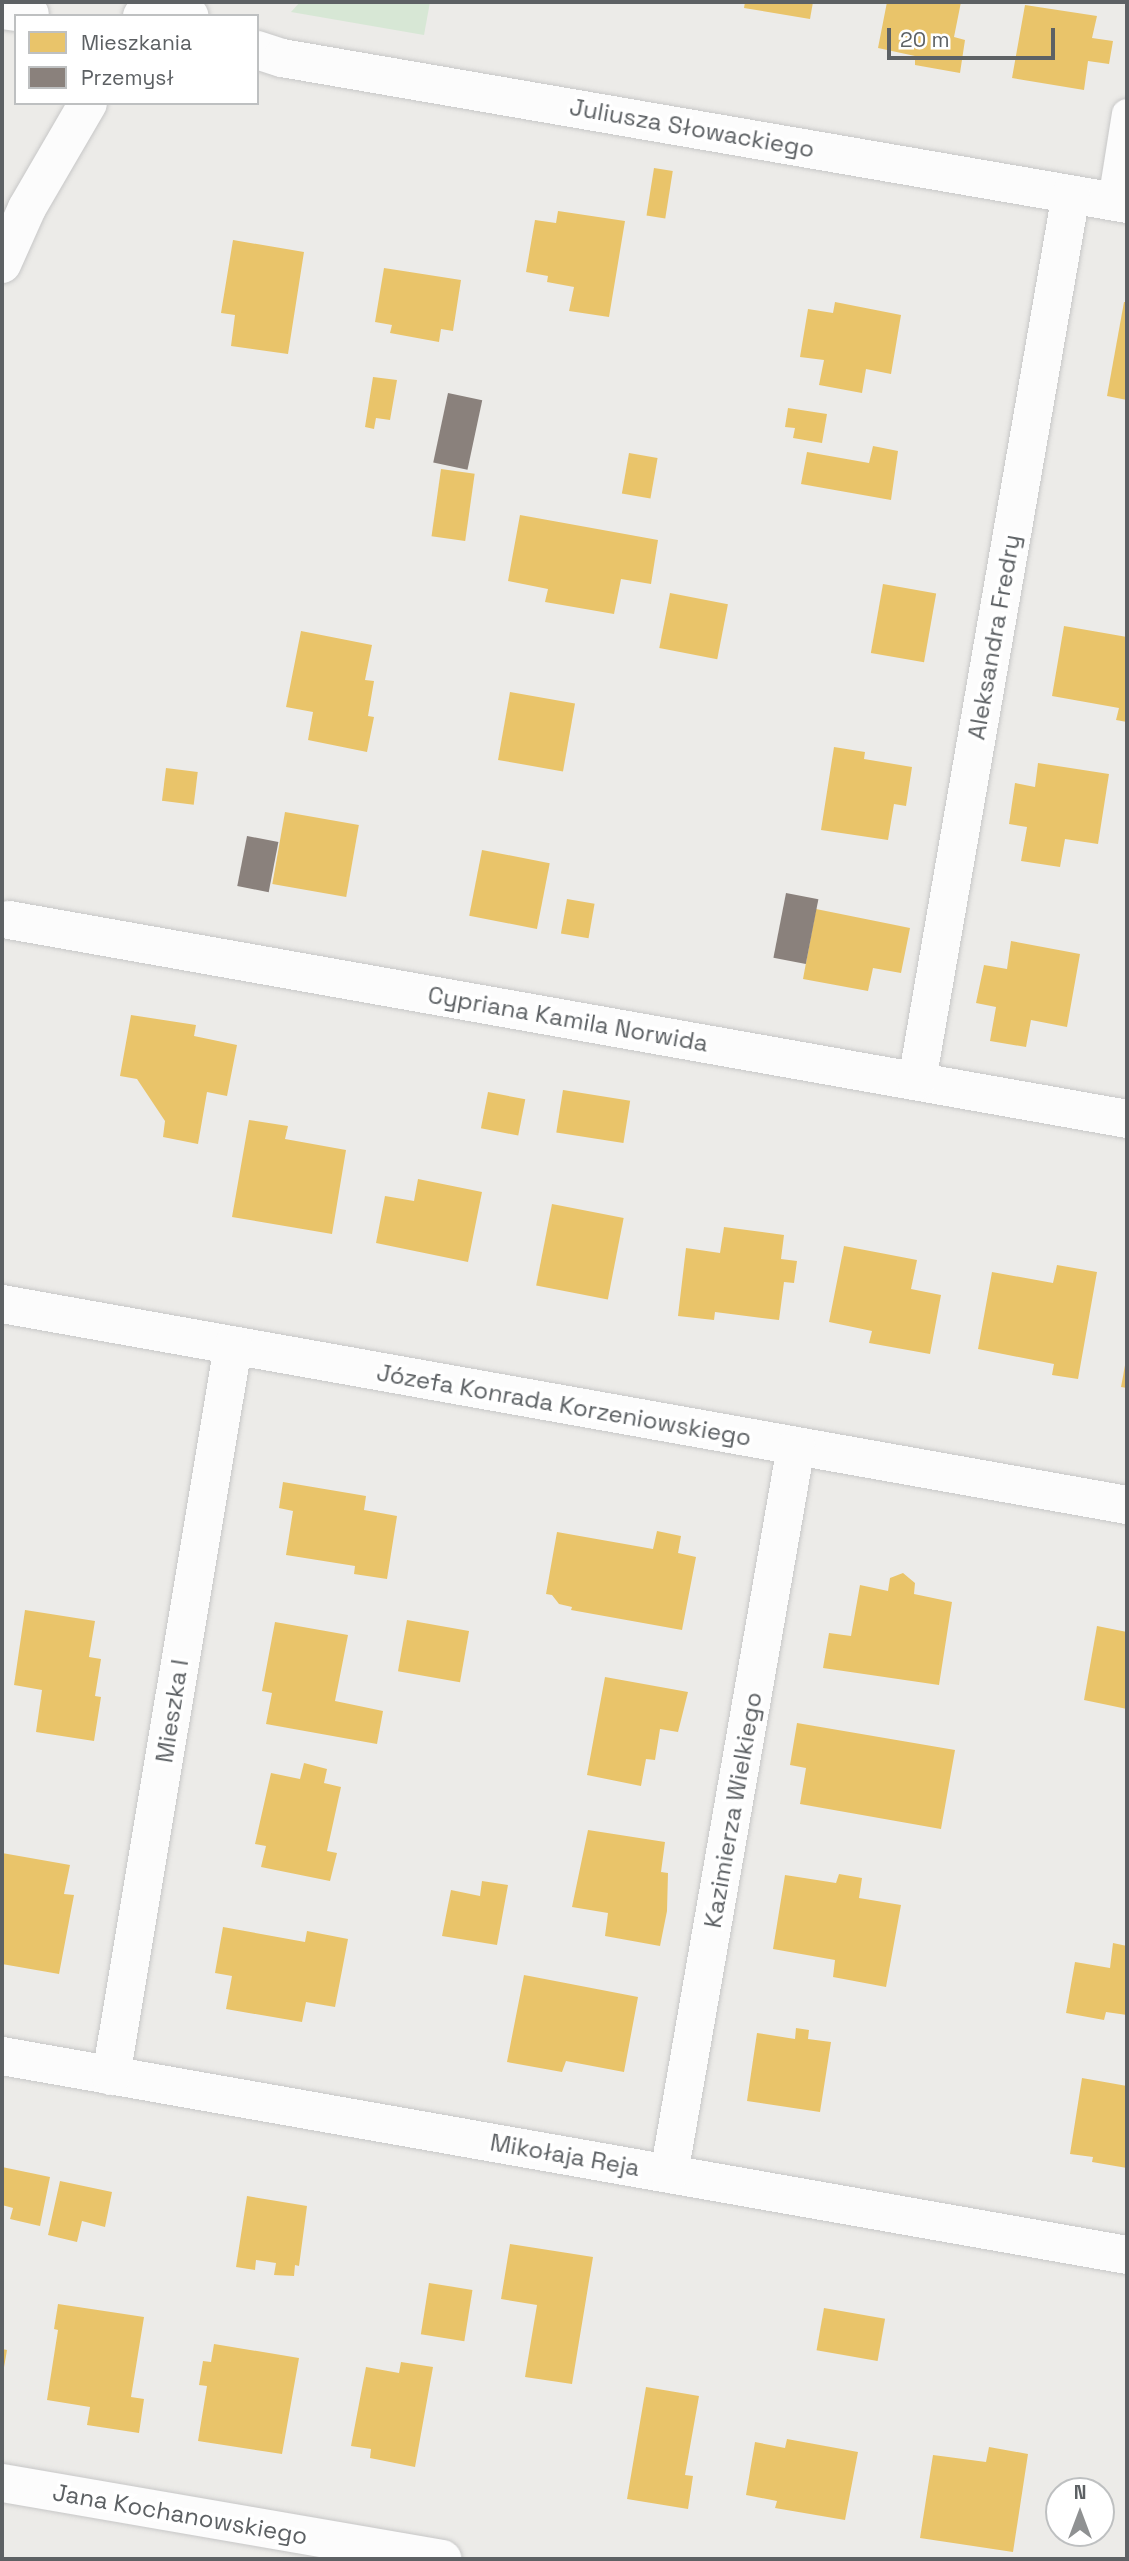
<!DOCTYPE html>
<html>
<head>
<meta charset="utf-8">
<style>
	body { margin:0 }
	#map { position:relative; width:1129px; height:2561px; overflow:hidden; background:#ecebe8; font-family:"Space Grotesk",sans-serif }
	div>[style] { position:absolute }
	.green>* { inset:0; background:#d7e7d5 }
	.homes>* { inset:0; background:#e9c46a; transform-origin:0 0 }
	.industry>* { inset:0; background:#8a817c; transform-origin:0 0 }
	.roads { filter:drop-shadow(0 0 2px #c7c7c7) drop-shadow(0 0 2px #c7c7c7) }
	.service>* { height:30px; margin:-15px; padding:0 15px; transform-origin:15px; border-radius:15px; background:#fcfcfc }
	.minor>* { height:38px; margin:-19px; padding:0 19px; transform-origin:19px; border-radius:19px; background:#fcfcfc }
	.tertiary>* { height:38px; margin:-19px; padding:0 19px; transform-origin:19px; border-radius:19px; background:#fcfcfc }
	span { translate:-50% -50%; white-space:nowrap; text-align:center; line-height:1.15; -webkit-text-stroke:7px #fff; paint-order:stroke }
	.street-label { font-size:24px; color:#5d6164 }
	.frame { position:absolute; inset:0; border:4px solid #5d6164; pointer-events:none }
	.legend { position:absolute; left:14px; top:14px; width:245px; height:91px; box-sizing:border-box; background:#fff; border:2px solid #bec0c1; margin:0; padding:9px 12px; list-style:none; font-size:21px; color:#5d6164 }
	.legend li { display:flex; align-items:center; gap:14px; height:35px }
	.legend b { width:35px; border:2px solid #bec0c1 }
	.north { position:absolute; left:1045px; top:2477px; width:70px; height:70px; box-sizing:border-box; background:#fff; border:2px solid #bec0c1; border-radius:50%; rotate:0deg; font-size:19px; font-weight:700; line-height:28px; text-align:center; color:#5d6164 }
	.north::after { content:''; display:block; margin:auto; width:24px; height:32px; background:#8f9192; clip-path:polygon(50% 0,100% 100%,50% 72%,0 100%) }
	.scale { position:absolute; left:887px; top:28px; width:168px; height:32px; box-sizing:border-box; border:4px solid #5d6164; border-top:0; padding-left:9px; font-size:21px; line-height:24px; white-space:nowrap; color:#5d6164; -webkit-text-stroke:5px #fff; paint-order:stroke }
</style>
</head>
<body>
<div id="map">
	<div class="green">
		<div style="clip-path:polygon(300px 2px,430px 2px,424px 35px,291px 12px)"></div>
	</div>
	<div class="homes">
		<div style="clip-path:polygon(745px 2px,813px 2px,810px 19px,744px 8px)"></div>
		<div style="clip-path:polygon(887px 2px,961px 2px,954px 37px,965px 40px,960px 73px,915px 65px,915px 56px,878px 48px)"></div>
		<div style="clip-path:polygon(1025px 5px,1097px 16px,1092px 38px,1113px 41px,1109px 64px,1088px 61px,1084px 90px,1012px 78px)"></div>
		<div style="left:654px;top:168px;width:19px;height:48px;rotate:9deg"></div>
		<div style="clip-path:polygon(558px 211px,625px 221px,609px 317px,569px 311px,574px 287px,547px 282px,548px 276px,526px 272px,535px 220px,556px 223px)"></div>
		<div style="clip-path:polygon(233px 240px,304px 252px,288px 354px,231px 346px,235px 315px,221px 313px)"></div>
		<div style="clip-path:polygon(384px 268px,461px 280px,453px 331px,441px 329px,439px 342px,390px 333px,392px 325px,375px 322px)"></div>
		<div style="clip-path:polygon(835px 302px,901px 315px,891px 374px,866px 369px,862px 393px,819px 385px,824px 360px,800px 357px,808px 309px,833px 313px)"></div>
		<div style="clip-path:polygon(1124px 302px,1127px 302px,1127px 400px,1107px 396px)"></div>
		<div style="clip-path:polygon(373px 377px,397px 380px,390px 420px,376px 418px,374px 429px,365px 427px)"></div>
		<div style="clip-path:polygon(788px 408px,827px 414px,822px 443px,793px 438px,795px 428px,785px 427px)"></div>
		<div style="clip-path:polygon(873px 446px,898px 451px,891px 500px,801px 484px,807px 452px,869px 463px)"></div>
		<div style="left:629px;top:453px;width:29px;height:41px;rotate:10deg"></div>
		<div style="left:441px;top:469px;width:34px;height:68px;rotate:8deg"></div>
		<div style="clip-path:polygon(520px 515px,658px 540px,651px 584px,621px 579px,614px 614px,545px 602px,548px 589px,508px 581px)"></div>
		<div style="left:883px;top:584px;width:54px;height:70px;rotate:10deg"></div>
		<div style="left:670px;top:593px;width:59px;height:56px;rotate:11deg"></div>
		<div style="clip-path:polygon(1064px 626px,1127px 637px,1127px 722px,1116px 720px,1119px 708px,1052px 696px)"></div>
		<div style="clip-path:polygon(301px 631px,372px 645px,365px 680px,374px 681px,368px 716px,374px 717px,367px 752px,308px 740px,313px 712px,286px 707px)"></div>
		<div style="left:510px;top:692px;width:66px;height:69px;rotate:10deg"></div>
		<div style="clip-path:polygon(834px 747px,865px 752px,864px 759px,912px 767px,906px 806px,894px 804px,888px 840px,821px 830px)"></div>
		<div style="clip-path:polygon(1038px 763px,1109px 774px,1098px 844px,1065px 839px,1060px 867px,1021px 861px,1027px 827px,1009px 824px,1015px 783px,1035px 787px)"></div>
		<div style="left:166px;top:768px;width:32px;height:33px;rotate:7deg"></div>
		<div style="left:285px;top:812px;width:75px;height:73px;rotate:10deg"></div>
		<div style="left:482px;top:850px;width:69px;height:67px;rotate:11deg"></div>
		<div style="left:567px;top:899px;width:28px;height:35px;rotate:10deg"></div>
		<div style="clip-path:polygon(816px 909px,910px 928px,901px 973px,873px 968px,868px 991px,803px 979px)"></div>
		<div style="clip-path:polygon(1011px 941px,1080px 954px,1067px 1027px,1031px 1020px,1026px 1047px,990px 1041px,996px 1007px,976px 1003px,984px 965px,1007px 969px)"></div>
		<div style="clip-path:polygon(131px 1015px,196px 1025px,194px 1036px,237px 1045px,227px 1096px,207px 1092px,198px 1144px,163px 1137px,165px 1121px,137px 1079px,120px 1076px)"></div>
		<div style="left:563px;top:1090px;width:68px;height:43px;rotate:9deg"></div>
		<div style="left:488px;top:1092px;width:38px;height:37px;rotate:11deg"></div>
		<div style="clip-path:polygon(249px 1120px,288px 1126px,285px 1139px,346px 1150px,332px 1234px,232px 1217px)"></div>
		<div style="clip-path:polygon(418px 1179px,482px 1192px,468px 1262px,376px 1243px,385px 1196px,414px 1201px)"></div>
		<div style="left:552px;top:1204px;width:73px;height:83px;rotate:11deg"></div>
		<div style="clip-path:polygon(724px 1227px,784px 1235px,781px 1259px,797px 1261px,794px 1283px,784px 1282px,779px 1320px,715px 1312px,714px 1320px,678px 1316px,686px 1248px,720px 1253px)"></div>
		<div style="clip-path:polygon(844px 1246px,917px 1260px,911px 1289px,941px 1295px,930px 1354px,869px 1343px,872px 1331px,829px 1322px)"></div>
		<div style="clip-path:polygon(1057px 1265px,1097px 1272px,1078px 1379px,1052px 1375px,1054px 1364px,978px 1349px,992px 1272px,1053px 1283px)"></div>
		<div style="clip-path:polygon(1126px 1360px,1127px 1360px,1127px 1388px,1121px 1387px)"></div>
		<div style="clip-path:polygon(283px 1482px,366px 1496px,364px 1510px,397px 1516px,387px 1579px,354px 1574px,355px 1566px,286px 1555px,293px 1511px,279px 1508px)"></div>
		<div style="clip-path:polygon(657px 1531px,681px 1536px,678px 1553px,696px 1557px,682px 1630px,571px 1610px,572px 1607px,559px 1604px,552px 1595px,546px 1594px,557px 1532px,653px 1549px)"></div>
		<div style="clip-path:polygon(903px 1573px,915px 1583px,914px 1594px,952px 1602px,939px 1685px,823px 1668px,829px 1633px,851px 1636px,860px 1585px,888px 1591px,890px 1578px)"></div>
		<div style="clip-path:polygon(25px 1610px,95px 1621px,89px 1657px,101px 1659px,95px 1696px,101px 1697px,94px 1741px,36px 1732px,42px 1690px,14px 1685px)"></div>
		<div style="left:407px;top:1620px;width:63px;height:52px;rotate:10deg"></div>
		<div style="clip-path:polygon(275px 1622px,348px 1635px,335px 1701px,383px 1711px,377px 1744px,266px 1724px,272px 1693px,262px 1691px)"></div>
		<div style="clip-path:polygon(1097px 1626px,1127px 1632px,1127px 1709px,1084px 1700px)"></div>
		<div style="clip-path:polygon(605px 1677px,688px 1692px,678px 1732px,660px 1729px,655px 1760px,646px 1759px,641px 1786px,587px 1775px)"></div>
		<div style="clip-path:polygon(797px 1723px,955px 1750px,941px 1829px,800px 1804px,806px 1768px,790px 1765px)"></div>
		<div style="clip-path:polygon(304px 1763px,327px 1769px,324px 1783px,341px 1787px,327px 1851px,337px 1853px,330px 1881px,261px 1867px,266px 1846px,255px 1844px,271px 1773px,300px 1779px)"></div>
		<div style="clip-path:polygon(588px 1830px,665px 1842px,661px 1872px,668px 1873px,667px 1911px,660px 1946px,605px 1936px,608px 1913px,572px 1907px)"></div>
		<div style="clip-path:polygon(2px 1853px,70px 1865px,64px 1894px,74px 1895px,59px 1974px,2px 1964px)"></div>
		<div style="clip-path:polygon(839px 1874px,862px 1878px,859px 1898px,901px 1905px,886px 1987px,833px 1977px,835px 1960px,773px 1949px,785px 1875px,836px 1883px)"></div>
		<div style="clip-path:polygon(482px 1881px,508px 1885px,497px 1945px,442px 1936px,451px 1890px,480px 1896px)"></div>
		<div style="clip-path:polygon(223px 1927px,305px 1942px,307px 1931px,348px 1939px,335px 2007px,306px 2002px,302px 2022px,226px 2009px,232px 1976px,215px 1973px)"></div>
		<div style="clip-path:polygon(1113px 1943px,1127px 1946px,1127px 2015px,1106px 2012px,1104px 2020px,1066px 2013px,1075px 1962px,1110px 1968px)"></div>
		<div style="clip-path:polygon(524px 1975px,638px 1997px,624px 2072px,566px 2061px,562px 2072px,507px 2062px)"></div>
		<div style="clip-path:polygon(796px 2028px,809px 2030px,808px 2039px,831px 2042px,820px 2112px,747px 2101px,757px 2033px,795px 2039px)"></div>
		<div style="clip-path:polygon(1082px 2078px,1127px 2086px,1127px 2168px,1092px 2162px,1093px 2157px,1070px 2154px)"></div>
		<div style="clip-path:polygon(2px 2167px,50px 2177px,40px 2226px,10px 2219px,13px 2208px,2px 2205px)"></div>
		<div style="clip-path:polygon(60px 2181px,112px 2192px,105px 2227px,82px 2221px,77px 2242px,48px 2235px)"></div>
		<div style="clip-path:polygon(247px 2196px,307px 2206px,299px 2266px,295px 2265px,294px 2276px,274px 2275px,276px 2263px,256px 2260px,255px 2270px,236px 2267px)"></div>
		<div style="clip-path:polygon(510px 2244px,593px 2257px,572px 2384px,525px 2377px,537px 2305px,501px 2299px)"></div>
		<div style="left:429px;top:2283px;width:44px;height:52px;rotate:9deg"></div>
		<div style="clip-path:polygon(58px 2304px,144px 2317px,131px 2397px,144px 2399px,139px 2433px,87px 2425px,90px 2407px,47px 2400px,58px 2330px,54px 2329px)"></div>
		<div style="left:824px;top:2308px;width:62px;height:43px;rotate:10deg"></div>
		<div style="clip-path:polygon(214px 2344px,299px 2358px,282px 2454px,198px 2441px,207px 2386px,199px 2385px,203px 2361px,211px 2362px)"></div>
		<div style="clip-path:polygon(2px 2349px,7px 2350px,3px 2373px,2px 2373px)"></div>
		<div style="clip-path:polygon(401px 2362px,433px 2367px,415px 2467px,370px 2458px,371px 2449px,351px 2446px,366px 2367px,399px 2373px)"></div>
		<div style="clip-path:polygon(646px 2387px,699px 2396px,685px 2475px,693px 2476px,688px 2509px,627px 2499px)"></div>
		<div style="clip-path:polygon(787px 2439px,858px 2452px,845px 2520px,775px 2508px,777px 2501px,746px 2495px,755px 2442px,785px 2448px)"></div>
		<div style="clip-path:polygon(989px 2447px,1028px 2454px,1013px 2552px,920px 2538px,933px 2455px,986px 2462px)"></div>
	</div>
	<div class="industry">
		<div style="left:448px;top:393px;width:35px;height:71px;rotate:12deg"></div>
		<div style="left:247px;top:836px;width:32px;height:51px;rotate:11deg"></div>
		<div style="left:786px;top:893px;width:33px;height:66px;rotate:11deg"></div>
	</div>
	<div class="roads">
		<div class="service">
			<div style="left:1113px;top:201px;width:88px;rotate:-80.9deg"></div>
		</div>
		<div class="minor">
			<div style="left:163px;top:2px;width:30px;rotate:28deg"></div>
			<div style="left:2px;top:10px;width:28px;rotate:8deg"></div>
			<div style="left:257px;top:50px;width:26px;rotate:18deg"></div>
			<div style="left:282px;top:58px;width:858px;rotate:9.8deg"></div>
			<div style="left:9px;top:920px;width:1136px;rotate:10.09deg"></div>
			<div style="left:917px;top:1081px;width:900px;rotate:-80.15deg"></div>
			<div style="left:2px;top:1304px;width:1143px;rotate:10.13deg"></div>
			<div style="left:2px;top:2056px;width:1142px;rotate:10.03deg"></div>
			<div style="left:111px;top:2076px;width:740px;rotate:-80.51deg"></div>
			<div style="left:669px;top:2174px;width:739px;rotate:-80.1deg"></div>
			<div style="left:2px;top:2483px;width:447px;rotate:9.8deg"></div>
		</div>
		<div class="tertiary">
			<div style="left:142px;top:16px;width:17px;rotate:-57deg"></div>
			<div style="left:2px;top:264px;width:61px;rotate:-65.9deg"></div>
			<div style="left:27px;top:208px;width:121px;rotate:-59.8deg"></div>
		</div>
	</div>
	<div class="street-label">
		<span style="left:692px;top:128px;rotate:10deg">Juliusza Słowackiego</span>
		<span style="left:994px;top:637px;rotate:-80deg">Aleksandra Fredry</span>
		<span style="left:568px;top:1019px;rotate:10deg">Cypriana Kamila Norwida</span>
		<span style="left:564px;top:1405px;rotate:10deg">Józefa Konrada Korzeniowskiego</span>
		<span style="left:172px;top:1711px;rotate:-81deg">Mieszka I</span>
		<span style="left:733px;top:1810px;rotate:-80deg">Kazimierza Wielkiego</span>
		<span style="left:565px;top:2155px;rotate:10deg">Mikołaja Reja</span>
		<span style="left:180px;top:2514px;rotate:10deg">Jana Kochanowskiego</span>
	</div>
	<div class="frame"></div>
	<ul class="legend">
	<li><b style="height:19px;background:#e9c46a"></b>Mieszkania</li>
	<li><b style="height:19px;background:#8a817c"></b>Przemysł</li>
	</ul>
	<div class="north">N</div>
	<div class="scale">20 m</div>
</div>
</body>
</html>
